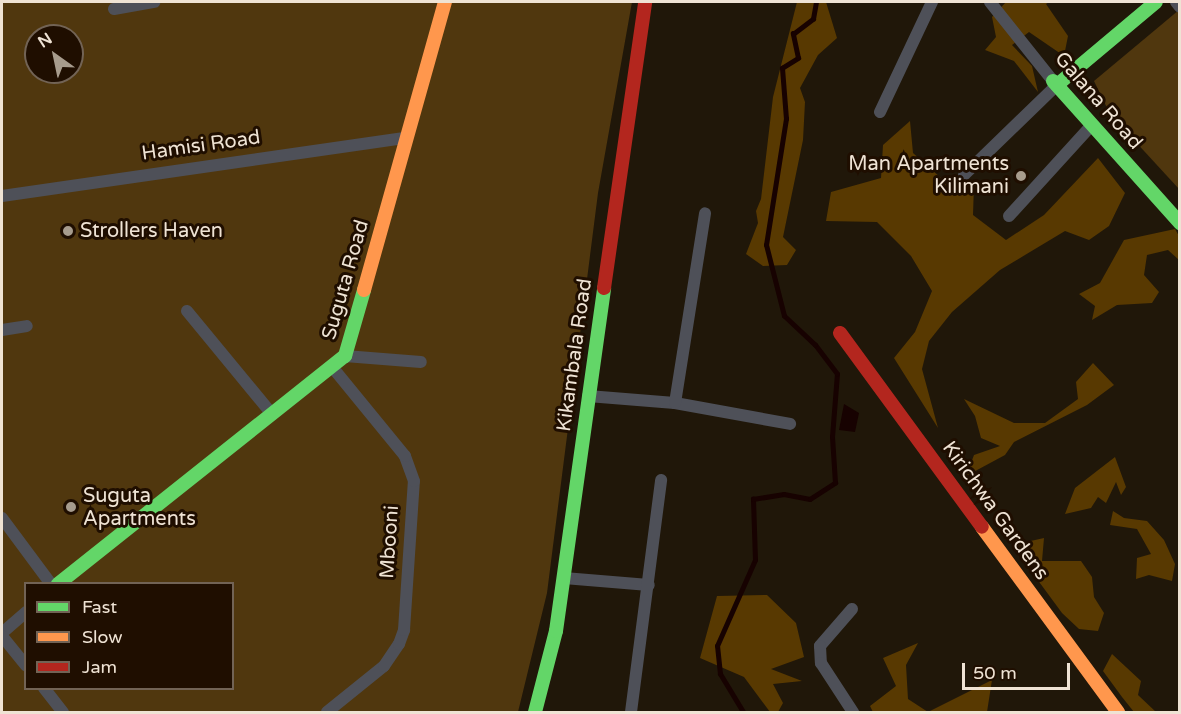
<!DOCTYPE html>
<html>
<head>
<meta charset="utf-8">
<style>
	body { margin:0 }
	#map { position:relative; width:1181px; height:714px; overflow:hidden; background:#201709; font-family:"Varela Round",sans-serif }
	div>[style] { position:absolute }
	.green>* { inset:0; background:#50370e }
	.forest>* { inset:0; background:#583901 }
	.water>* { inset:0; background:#170201 }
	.stream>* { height:4.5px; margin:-2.25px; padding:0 2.25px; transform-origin:2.25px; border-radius:2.25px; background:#170201 }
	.street>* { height:12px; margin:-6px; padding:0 6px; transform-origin:6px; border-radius:6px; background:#4e5058 }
	.fast>* { height:14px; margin:-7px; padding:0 7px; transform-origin:7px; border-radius:7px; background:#63d668 }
	.slow>* { height:14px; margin:-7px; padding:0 7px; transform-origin:7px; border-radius:7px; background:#ff974d }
	.jam>* { height:14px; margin:-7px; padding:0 7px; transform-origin:7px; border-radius:7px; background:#b3261e }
	.dots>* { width:16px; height:16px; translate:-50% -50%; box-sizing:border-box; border:3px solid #1f0e00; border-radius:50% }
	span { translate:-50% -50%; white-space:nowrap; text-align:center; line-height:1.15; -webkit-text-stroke:6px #1f0e00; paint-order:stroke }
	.street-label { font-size:20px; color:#efe3d4 }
	.poi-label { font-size:20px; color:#efe3d4 }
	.right { translate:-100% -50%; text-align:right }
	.left { translate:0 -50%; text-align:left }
	.frame { position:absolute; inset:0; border:3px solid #efe3d4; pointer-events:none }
	.legend { position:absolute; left:24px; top:582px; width:210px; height:108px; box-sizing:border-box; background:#1f0e00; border:2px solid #726355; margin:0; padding:8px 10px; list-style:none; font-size:18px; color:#efe3d4 }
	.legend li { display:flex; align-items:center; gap:12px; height:30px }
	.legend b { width:30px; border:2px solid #726355 }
	.north { position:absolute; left:24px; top:24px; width:60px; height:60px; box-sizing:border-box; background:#1f0e00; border:2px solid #726355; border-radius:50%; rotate:327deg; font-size:16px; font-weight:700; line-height:24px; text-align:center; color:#efe3d4 }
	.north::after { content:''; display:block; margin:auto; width:21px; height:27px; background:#a79c8d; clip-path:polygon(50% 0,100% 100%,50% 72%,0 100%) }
	.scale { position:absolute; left:962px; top:663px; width:108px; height:27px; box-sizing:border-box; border:3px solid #efe3d4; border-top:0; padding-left:8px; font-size:18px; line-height:21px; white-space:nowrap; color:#efe3d4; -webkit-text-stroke:4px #1f0e00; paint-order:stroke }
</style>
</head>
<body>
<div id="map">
	<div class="green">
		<div style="clip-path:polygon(evenodd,2px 2px,632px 2px,598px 193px,547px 593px,518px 712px,2px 712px,2px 2px,36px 36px,72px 36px,72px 72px,36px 72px,36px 36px,2px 2px,26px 584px,232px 584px,232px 688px,26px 688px,26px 584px)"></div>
		<div style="clip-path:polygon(1179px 10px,1179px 189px,1110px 114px,1094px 81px)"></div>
	</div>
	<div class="forest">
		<div style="clip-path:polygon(797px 2px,826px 2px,837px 38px,818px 55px,800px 88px,805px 102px,803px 140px,783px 237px,796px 250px,787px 265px,763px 266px,746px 254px,758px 223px,756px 211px,761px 199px,773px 97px)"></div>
		<div style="clip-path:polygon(1006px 2px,1049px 2px,1046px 4px,1068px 36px,1064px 56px,1029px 32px,1012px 45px,1032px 66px,1038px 92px,1014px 61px,985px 50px,996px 37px,992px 17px)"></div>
		<div style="clip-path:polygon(910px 121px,913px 153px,941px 178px,974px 185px,973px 215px,1006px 240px,1044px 215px,1098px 158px,1125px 193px,1109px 226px,1089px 240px,1065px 231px,1000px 270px,952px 312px,929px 341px,922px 369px,938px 428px,894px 358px,915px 332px,932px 291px,911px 256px,877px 222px,826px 221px,831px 192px,881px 178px,883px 145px)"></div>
		<div style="clip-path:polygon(1175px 229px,1179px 236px,1179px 260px,1168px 250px,1147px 255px,1144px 275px,1159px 292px,1152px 303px,1117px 305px,1092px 320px,1095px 306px,1079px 294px,1100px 283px,1124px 240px)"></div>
		<div style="clip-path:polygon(1093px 363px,1114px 385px,1087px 405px,1014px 442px,1005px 455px,966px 476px,974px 455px,1000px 446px,981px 438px,975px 416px,964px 399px,1014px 423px,1045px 423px,1078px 399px,1076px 382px)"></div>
		<div style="clip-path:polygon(1115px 457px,1126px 487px,1121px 495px,1116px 482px,1106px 503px,1098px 497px,1091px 508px,1065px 514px,1075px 488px)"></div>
		<div style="clip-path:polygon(1113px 511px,1124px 518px,1147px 521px,1164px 540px,1175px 564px,1172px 581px,1149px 575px,1136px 579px,1137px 558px,1151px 554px,1137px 529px,1110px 525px)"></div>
		<div style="clip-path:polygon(1044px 538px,1042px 561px,1081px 561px,1092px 577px,1094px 597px,1104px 613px,1098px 631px,1079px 629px,1062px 613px,1012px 545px)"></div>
		<div style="clip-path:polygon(767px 595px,796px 623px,804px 657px,771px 669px,802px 681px,773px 684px,783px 703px,778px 712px,770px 712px,744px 677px,700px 658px,717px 596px)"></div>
		<div style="clip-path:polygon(918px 643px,906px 665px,908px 699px,928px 712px,992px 680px,987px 712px,873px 712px,870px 706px,896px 686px,883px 658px)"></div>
		<div style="clip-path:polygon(1112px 654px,1141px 681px,1138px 695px,1156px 712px,1134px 712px,1122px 697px,1103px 671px)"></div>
	</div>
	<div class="water">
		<div style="clip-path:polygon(844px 404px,859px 413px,855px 432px,839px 430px)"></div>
	</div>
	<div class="stream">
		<div style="left:743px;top:712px;width:44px;rotate:-121.2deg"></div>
		<div style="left:720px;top:674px;width:28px;rotate:-96deg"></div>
		<div style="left:717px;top:646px;width:94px;rotate:-66.2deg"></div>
		<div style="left:755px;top:560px;width:61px;rotate:-91.9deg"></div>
		<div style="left:753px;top:499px;width:31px;rotate:-9deg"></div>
		<div style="left:784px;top:494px;width:26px;rotate:11deg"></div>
		<div style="left:810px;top:499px;width:30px;rotate:-33deg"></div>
		<div style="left:835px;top:483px;width:46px;rotate:-93.7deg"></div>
		<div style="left:832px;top:437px;width:63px;rotate:-85.5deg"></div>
		<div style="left:837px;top:374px;width:36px;rotate:-127deg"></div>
		<div style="left:815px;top:345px;width:42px;rotate:-136.9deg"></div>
		<div style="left:784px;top:316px;width:73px;rotate:-104.2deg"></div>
		<div style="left:766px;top:245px;width:128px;rotate:-81deg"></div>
		<div style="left:786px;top:119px;width:51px;rotate:-94.5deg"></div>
		<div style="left:782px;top:68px;width:19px;rotate:-32deg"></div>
		<div style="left:798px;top:58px;width:25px;rotate:-102deg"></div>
		<div style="left:793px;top:34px;width:25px;rotate:-37deg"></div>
		<div style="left:813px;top:19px;width:17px;rotate:-80deg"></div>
	</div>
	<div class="street">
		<div style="left:990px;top:2px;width:101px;rotate:51.4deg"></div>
		<div style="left:1176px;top:2px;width:6px;rotate:51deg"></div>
		<div style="left:114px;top:9px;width:41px;rotate:-9.9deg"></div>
		<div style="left:880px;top:112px;width:122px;rotate:-64.7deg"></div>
		<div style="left:964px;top:175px;width:129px;rotate:-44.1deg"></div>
		<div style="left:2px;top:196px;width:408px;rotate:-8.2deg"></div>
		<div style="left:1009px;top:216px;width:122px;rotate:-47.7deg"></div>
		<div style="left:187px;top:311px;width:134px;rotate:50.5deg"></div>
		<div style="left:2px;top:330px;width:25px;rotate:-9deg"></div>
		<div style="left:345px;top:356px;width:76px;rotate:4.5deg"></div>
		<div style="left:588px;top:396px;width:87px;rotate:4.6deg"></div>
		<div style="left:675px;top:403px;width:117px;rotate:10.3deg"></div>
		<div style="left:675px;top:403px;width:192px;rotate:-81deg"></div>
		<div style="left:2px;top:518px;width:82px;rotate:53.4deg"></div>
		<div style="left:564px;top:578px;width:85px;rotate:4.7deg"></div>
		<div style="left:852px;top:609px;width:49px;rotate:130.9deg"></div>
		<div style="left:820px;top:646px;width:17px;rotate:87deg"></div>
		<div style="left:821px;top:663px;width:59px;rotate:56.9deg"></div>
		<div style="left:2px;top:633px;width:32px;rotate:-41deg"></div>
		<div style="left:2px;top:636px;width:38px;rotate:51deg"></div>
		<div style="left:44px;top:688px;width:31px;rotate:52deg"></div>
		<div style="left:327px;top:712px;width:73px;rotate:-38.9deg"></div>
		<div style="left:384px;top:666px;width:27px;rotate:-56deg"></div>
		<div style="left:399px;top:644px;width:15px;rotate:-70deg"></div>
		<div style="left:404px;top:630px;width:149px;rotate:-86.2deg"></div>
		<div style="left:414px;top:481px;width:27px;rotate:-110deg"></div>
		<div style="left:405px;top:456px;width:114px;rotate:-129.3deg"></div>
		<div style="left:631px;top:712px;width:234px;rotate:-82.6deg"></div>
	</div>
	<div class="fast">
		<div style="left:1053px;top:81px;width:191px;rotate:48.2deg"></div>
		<div style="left:1057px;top:85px;width:129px;rotate:-40deg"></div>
		<div style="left:58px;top:584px;width:367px;rotate:-38.5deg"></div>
		<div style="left:345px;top:356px;width:69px;rotate:-73.9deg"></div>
		<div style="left:535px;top:712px;width:84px;rotate:-75.5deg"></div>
		<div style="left:556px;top:631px;width:346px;rotate:-82deg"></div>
	</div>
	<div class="slow">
		<div style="left:364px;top:290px;width:299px;rotate:-74.3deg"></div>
		<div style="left:982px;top:527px;width:230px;rotate:53.7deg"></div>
	</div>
	<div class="jam">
		<div style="left:604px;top:288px;width:289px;rotate:-81.8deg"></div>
		<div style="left:840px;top:333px;width:240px;rotate:53.8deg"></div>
	</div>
	<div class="dots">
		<div style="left:1021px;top:176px;background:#a79c8d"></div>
		<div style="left:68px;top:231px;background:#a79c8d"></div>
		<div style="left:71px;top:507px;background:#a79c8d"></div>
	</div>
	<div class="street-label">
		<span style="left:1098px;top:101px;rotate:49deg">Galana Road</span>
		<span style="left:201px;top:146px;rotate:-8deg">Hamisi Road</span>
		<span style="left:346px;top:280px;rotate:-74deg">Suguta Road</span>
		<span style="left:575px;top:355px;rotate:-82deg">Kikambala Road</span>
		<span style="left:995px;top:511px;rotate:54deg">Kirichwa Gardens</span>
		<span style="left:390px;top:542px;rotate:-86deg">Mbooni</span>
	</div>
	<div class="poi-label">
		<span class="right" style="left:1009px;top:176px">Man Apartments<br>Kilimani</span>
		<span class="left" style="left:80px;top:231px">Strollers Haven</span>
		<span class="left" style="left:83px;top:508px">Suguta<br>Apartments</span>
	</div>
	<div class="frame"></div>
	<ul class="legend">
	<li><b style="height:8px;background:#63d668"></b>Fast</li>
	<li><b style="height:8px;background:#ff974d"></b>Slow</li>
	<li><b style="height:8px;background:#b3261e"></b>Jam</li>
	</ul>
	<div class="north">N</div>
	<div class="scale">50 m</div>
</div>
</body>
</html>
